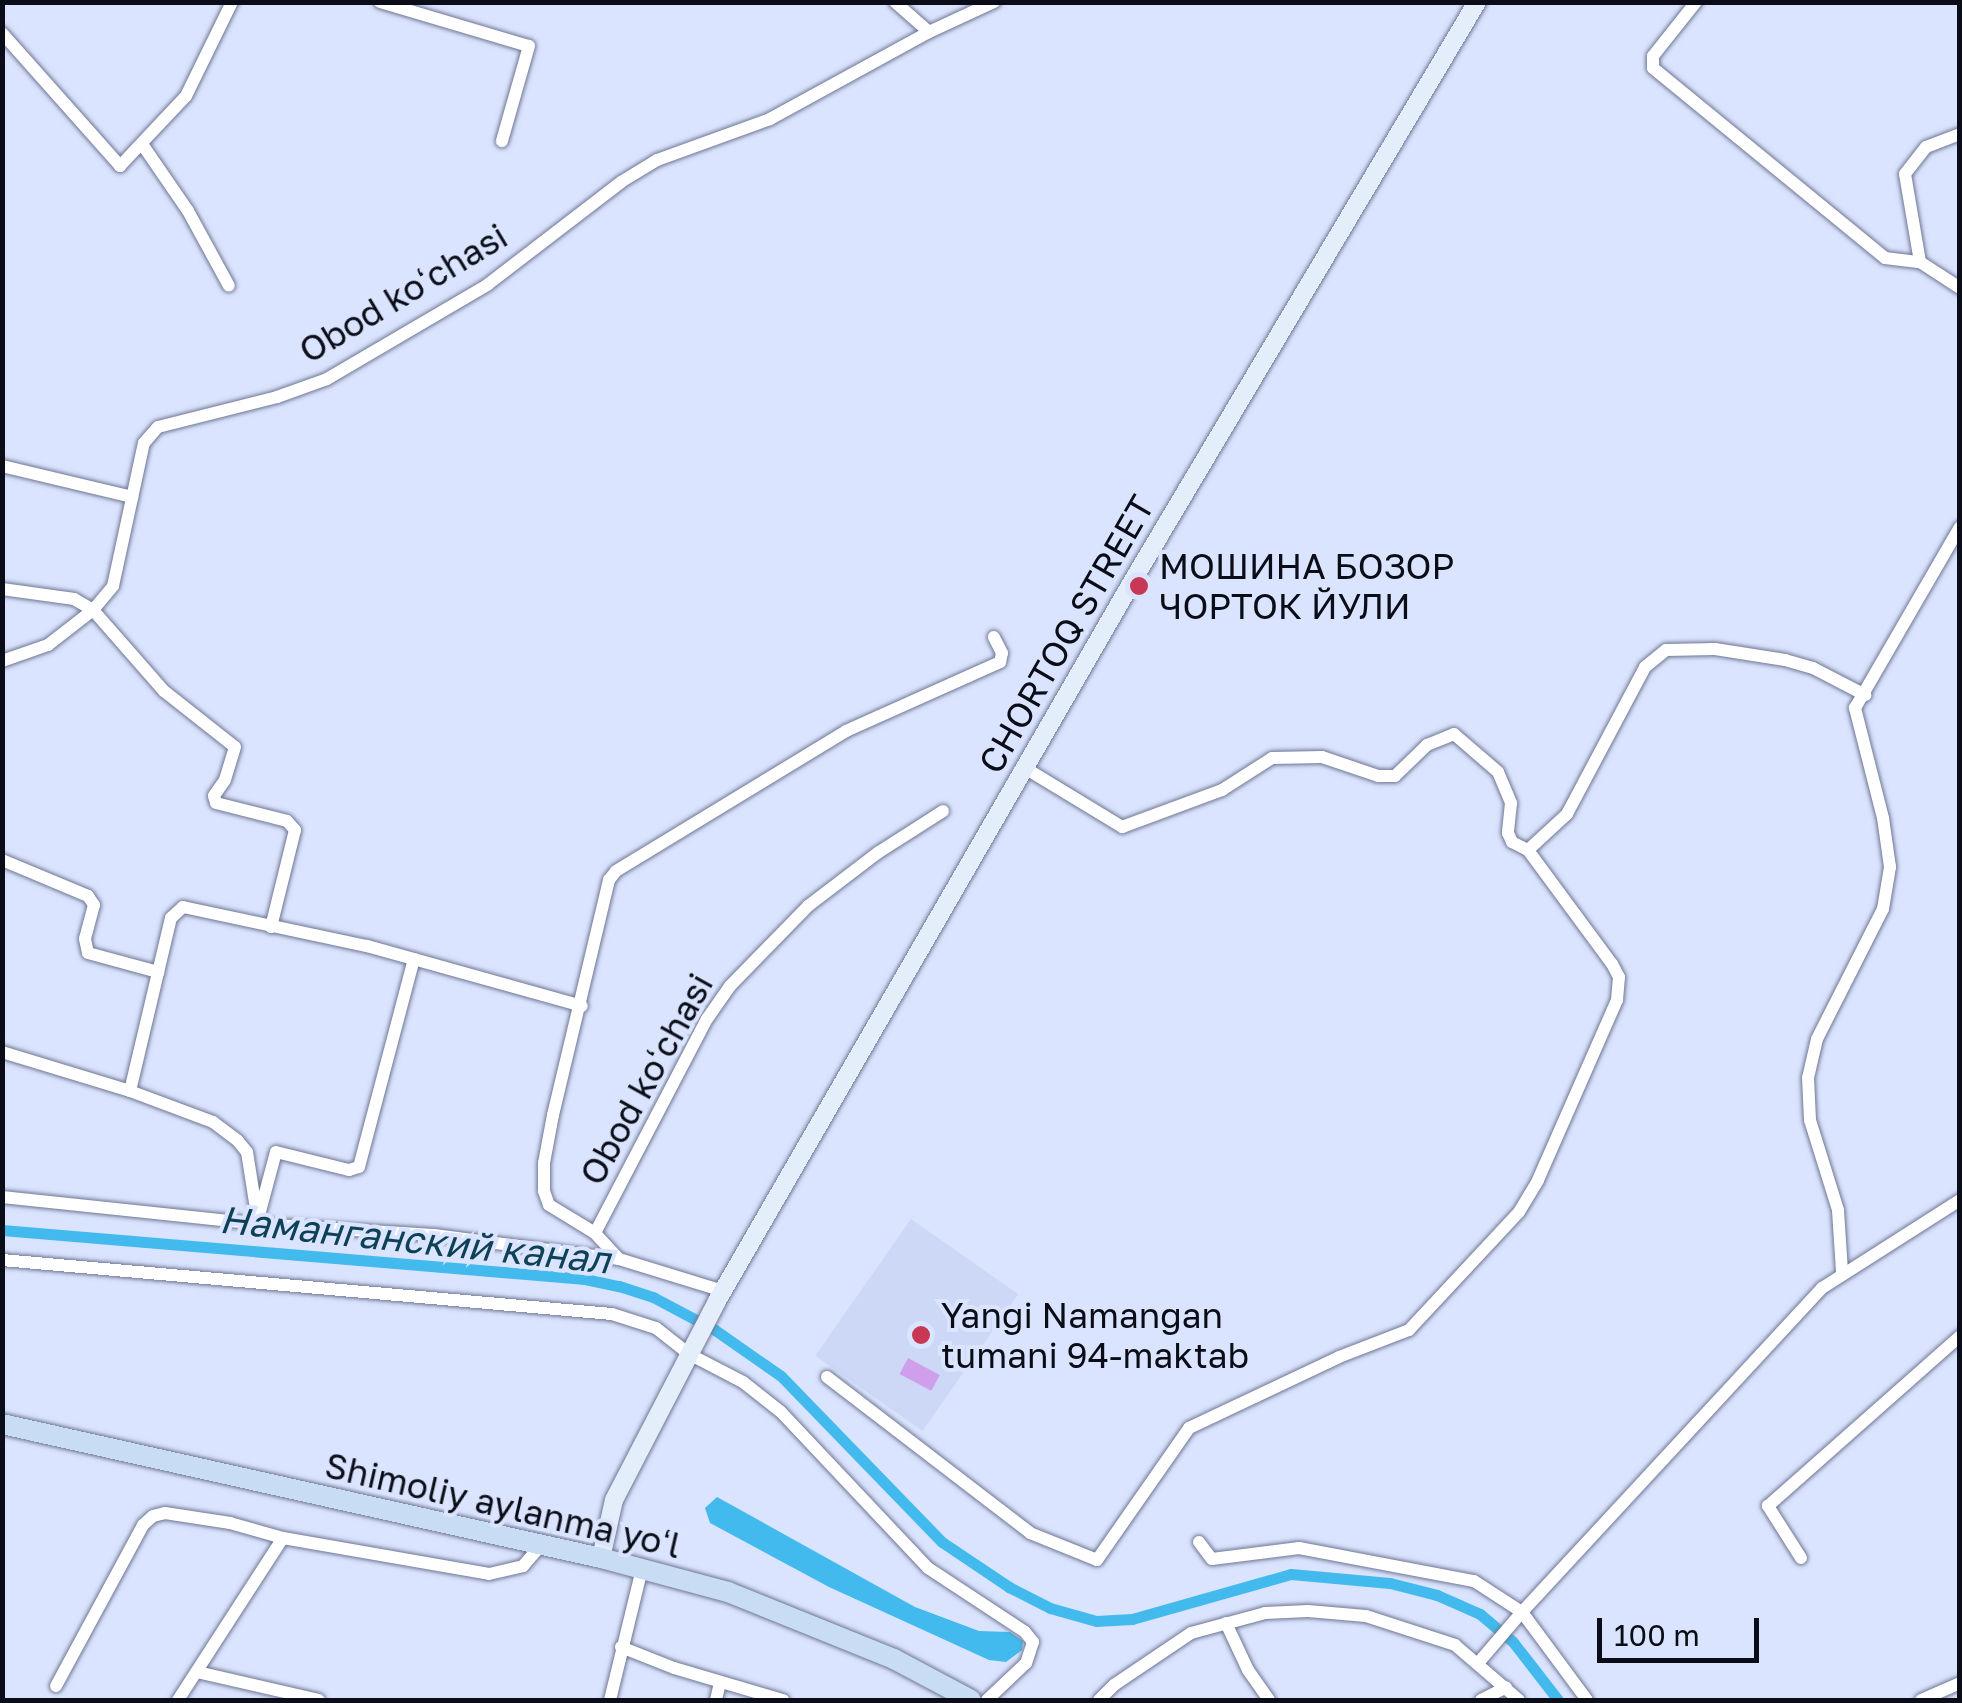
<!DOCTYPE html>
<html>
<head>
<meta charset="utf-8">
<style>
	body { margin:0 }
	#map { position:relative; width:1962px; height:1703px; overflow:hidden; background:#dbe4fe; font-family:"Golos Text",sans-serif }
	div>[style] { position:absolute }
	.built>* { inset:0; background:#cdd7f6; transform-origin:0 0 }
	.green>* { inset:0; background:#cf9fec; transform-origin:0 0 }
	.water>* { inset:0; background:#43baed }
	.canal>* { height:11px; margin:-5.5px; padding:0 5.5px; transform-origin:5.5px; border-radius:5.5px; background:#43baed }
	.roads { filter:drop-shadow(0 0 2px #6e7693) drop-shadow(0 0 2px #6e7693) }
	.minor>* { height:12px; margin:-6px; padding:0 6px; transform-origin:6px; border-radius:6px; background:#fff }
	.secondary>* { height:18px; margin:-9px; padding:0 9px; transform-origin:9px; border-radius:9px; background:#e4eefa }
	.primary>* { height:20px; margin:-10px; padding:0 10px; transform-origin:10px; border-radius:10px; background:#c8ddf4 }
	.dots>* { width:28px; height:28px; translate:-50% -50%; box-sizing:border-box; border:5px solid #dbe4fe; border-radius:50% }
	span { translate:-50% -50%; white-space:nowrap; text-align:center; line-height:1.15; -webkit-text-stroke:8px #dbe4fe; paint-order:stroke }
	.street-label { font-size:35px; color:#0a0d17 }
	.poi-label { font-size:35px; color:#0a0d17 }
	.left { translate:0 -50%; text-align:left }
	.water-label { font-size:38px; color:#0e4156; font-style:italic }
	.frame { position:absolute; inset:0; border:5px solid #0a0d17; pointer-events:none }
	.scale { position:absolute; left:1597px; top:1618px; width:162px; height:45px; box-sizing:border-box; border:5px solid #0a0d17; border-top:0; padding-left:12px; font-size:30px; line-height:35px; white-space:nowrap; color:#0a0d17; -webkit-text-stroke:8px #dbe4fe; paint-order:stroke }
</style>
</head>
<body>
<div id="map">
	<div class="built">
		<div style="left:911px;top:1219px;width:131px;height:167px;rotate:35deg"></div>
	</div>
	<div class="green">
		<div style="left:908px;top:1358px;width:36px;height:18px;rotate:28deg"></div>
	</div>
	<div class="water">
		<div style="clip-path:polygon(717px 1497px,915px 1607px,979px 1631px,1010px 1632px,1023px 1641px,1022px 1650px,1006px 1662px,989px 1660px,829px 1587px,710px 1523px,705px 1508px)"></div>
	</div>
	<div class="canal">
		<div style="left:2px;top:1230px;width:585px;rotate:4.8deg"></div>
		<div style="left:585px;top:1279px;width:35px;rotate:12deg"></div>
		<div style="left:619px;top:1286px;width:36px;rotate:18deg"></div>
		<div style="left:653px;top:1297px;width:70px;rotate:28deg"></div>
		<div style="left:715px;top:1330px;width:80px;rotate:34.9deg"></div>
		<div style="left:781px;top:1376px;width:231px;rotate:45.9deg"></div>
		<div style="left:942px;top:1542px;width:81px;rotate:33.9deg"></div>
		<div style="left:1009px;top:1587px;width:46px;rotate:27.1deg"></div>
		<div style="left:1050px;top:1608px;width:48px;rotate:15.8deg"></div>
		<div style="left:1096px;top:1621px;width:36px;rotate:-3deg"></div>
		<div style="left:1132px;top:1619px;width:165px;rotate:-15.8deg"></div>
		<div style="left:1291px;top:1574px;width:99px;rotate:5.2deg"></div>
		<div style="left:1390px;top:1583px;width:49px;rotate:14.3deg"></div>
		<div style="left:1437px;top:1595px;width:47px;rotate:23.8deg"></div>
		<div style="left:1480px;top:1614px;width:43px;rotate:40.3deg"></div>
		<div style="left:1513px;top:1642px;width:73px;rotate:52.2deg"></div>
	</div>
	<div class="roads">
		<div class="minor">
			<div style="left:380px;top:2px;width:155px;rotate:16.5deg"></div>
			<div style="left:529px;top:46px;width:99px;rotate:105.9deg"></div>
			<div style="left:895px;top:2px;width:45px;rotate:41.4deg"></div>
			<div style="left:1696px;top:2px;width:69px;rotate:128.5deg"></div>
			<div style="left:1653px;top:56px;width:12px;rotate:90deg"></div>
			<div style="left:1653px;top:68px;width:300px;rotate:39.3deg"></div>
			<div style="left:1885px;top:258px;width:35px;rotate:7deg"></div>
			<div style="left:2px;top:33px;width:178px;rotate:48.4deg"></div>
			<div style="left:120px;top:166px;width:96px;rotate:-46.7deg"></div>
			<div style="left:186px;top:96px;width:105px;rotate:-63.9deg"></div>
			<div style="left:1960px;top:134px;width:36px;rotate:159deg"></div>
			<div style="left:1926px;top:147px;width:34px;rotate:128deg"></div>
			<div style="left:1905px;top:174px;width:89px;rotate:80.3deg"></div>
			<div style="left:1920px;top:262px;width:48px;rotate:33deg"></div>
			<div style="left:142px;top:144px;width:81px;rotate:55.5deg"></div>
			<div style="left:188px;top:211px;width:85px;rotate:61.3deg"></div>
			<div style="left:2px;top:466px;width:134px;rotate:13.4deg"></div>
			<div style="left:2px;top:589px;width:73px;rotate:7.9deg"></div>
			<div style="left:74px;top:599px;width:22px;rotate:30deg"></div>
			<div style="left:93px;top:610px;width:108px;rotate:48.8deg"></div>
			<div style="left:164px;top:691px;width:90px;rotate:38.3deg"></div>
			<div style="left:235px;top:747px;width:34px;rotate:107deg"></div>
			<div style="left:225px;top:780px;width:19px;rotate:125deg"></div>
			<div style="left:214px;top:796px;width:7px;rotate:74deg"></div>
			<div style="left:216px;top:803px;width:73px;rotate:14.2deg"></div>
			<div style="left:287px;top:821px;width:12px;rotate:48deg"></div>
			<div style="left:295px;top:830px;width:100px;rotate:103.9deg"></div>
			<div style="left:2px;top:661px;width:49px;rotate:-19.2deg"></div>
			<div style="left:48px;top:645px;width:57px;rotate:-37.9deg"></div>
			<div style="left:93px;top:610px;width:31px;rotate:-50deg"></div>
			<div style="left:113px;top:586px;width:146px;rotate:-77.8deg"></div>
			<div style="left:144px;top:443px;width:21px;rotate:-49deg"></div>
			<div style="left:158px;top:427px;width:123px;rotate:-14.1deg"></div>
			<div style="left:277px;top:397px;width:53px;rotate:-19.8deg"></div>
			<div style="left:327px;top:379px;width:186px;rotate:-30.4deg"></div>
			<div style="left:487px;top:285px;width:169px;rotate:-37.5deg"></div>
			<div style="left:621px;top:182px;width:42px;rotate:-31.4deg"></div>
			<div style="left:657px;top:160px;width:120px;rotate:-19.9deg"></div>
			<div style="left:770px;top:119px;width:181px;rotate:-28.7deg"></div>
			<div style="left:929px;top:32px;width:72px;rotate:-24.8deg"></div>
			<div style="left:1025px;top:768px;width:114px;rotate:31.3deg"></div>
			<div style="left:1122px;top:827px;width:107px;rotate:-20.3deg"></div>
			<div style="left:1222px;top:790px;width:59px;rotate:-32.6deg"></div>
			<div style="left:1272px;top:758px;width:50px;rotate:-1.1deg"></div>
			<div style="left:1322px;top:757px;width:59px;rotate:18.7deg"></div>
			<div style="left:1378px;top:776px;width:17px"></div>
			<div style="left:1395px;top:776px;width:45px;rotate:-44.1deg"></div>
			<div style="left:1427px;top:745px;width:29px;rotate:-22deg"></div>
			<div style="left:1454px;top:734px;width:58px;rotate:40.8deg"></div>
			<div style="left:1498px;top:772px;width:34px;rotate:67deg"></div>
			<div style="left:1511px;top:803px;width:30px;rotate:96deg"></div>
			<div style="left:1508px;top:833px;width:10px;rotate:66deg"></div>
			<div style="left:1512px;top:842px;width:18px;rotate:27deg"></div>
			<div style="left:1528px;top:850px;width:53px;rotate:-42.7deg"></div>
			<div style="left:1567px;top:814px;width:166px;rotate:-62deg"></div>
			<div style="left:1645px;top:667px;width:27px;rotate:-39deg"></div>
			<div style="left:1666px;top:650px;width:49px;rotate:-1.2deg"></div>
			<div style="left:1715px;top:649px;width:71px;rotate:8.9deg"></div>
			<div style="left:1785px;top:660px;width:29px;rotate:16deg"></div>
			<div style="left:1813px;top:668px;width:59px;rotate:27.4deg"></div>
			<div style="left:2px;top:860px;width:93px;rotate:22.7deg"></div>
			<div style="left:88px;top:896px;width:11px;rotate:56deg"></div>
			<div style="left:94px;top:905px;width:35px;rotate:105deg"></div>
			<div style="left:85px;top:939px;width:14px;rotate:78deg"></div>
			<div style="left:88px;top:953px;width:73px;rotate:15.2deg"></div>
			<div style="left:2px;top:1052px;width:134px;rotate:16.9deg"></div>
			<div style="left:130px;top:1091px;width:178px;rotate:-76.7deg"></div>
			<div style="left:171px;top:918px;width:16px;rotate:-43deg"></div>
			<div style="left:183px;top:907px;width:188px;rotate:12deg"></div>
			<div style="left:367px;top:946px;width:223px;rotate:15.6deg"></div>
			<div style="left:130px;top:1091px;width:89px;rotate:20.5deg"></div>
			<div style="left:213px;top:1122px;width:31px;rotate:37deg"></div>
			<div style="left:238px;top:1141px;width:14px;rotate:51deg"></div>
			<div style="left:247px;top:1152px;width:58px;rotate:81deg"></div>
			<div style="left:2px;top:1197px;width:257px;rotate:6deg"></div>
			<div style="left:258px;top:1224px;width:176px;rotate:3.6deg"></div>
			<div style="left:434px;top:1235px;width:187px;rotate:7.4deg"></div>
			<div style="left:619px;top:1259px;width:109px;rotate:17.1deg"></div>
			<div style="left:258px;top:1219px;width:69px;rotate:-75deg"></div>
			<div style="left:276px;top:1152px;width:75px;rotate:13.9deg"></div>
			<div style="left:349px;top:1170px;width:10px;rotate:-17deg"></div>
			<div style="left:359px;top:1167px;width:215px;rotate:-75.2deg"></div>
			<div style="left:595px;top:1233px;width:242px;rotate:-62.4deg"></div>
			<div style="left:707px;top:1019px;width:40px;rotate:-55.1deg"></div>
			<div style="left:730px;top:986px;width:112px;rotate:-45.7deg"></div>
			<div style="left:808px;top:906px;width:89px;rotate:-37.3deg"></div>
			<div style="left:879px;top:852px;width:76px;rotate:-32.6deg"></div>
			<div style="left:619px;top:1259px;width:35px;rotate:-133deg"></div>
			<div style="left:595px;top:1233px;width:54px;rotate:-148.7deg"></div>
			<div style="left:549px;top:1205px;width:15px;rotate:-110deg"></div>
			<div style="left:544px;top:1191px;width:28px;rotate:-90deg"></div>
			<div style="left:544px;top:1163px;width:49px;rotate:-79.4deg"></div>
			<div style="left:553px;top:1115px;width:242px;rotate:-76.6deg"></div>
			<div style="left:609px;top:880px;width:11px;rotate:-52deg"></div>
			<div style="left:616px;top:871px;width:269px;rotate:-31.3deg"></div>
			<div style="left:846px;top:731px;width:169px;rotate:-24.1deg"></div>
			<div style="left:1000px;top:662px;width:9px;rotate:-77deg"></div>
			<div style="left:1002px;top:653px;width:18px;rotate:-117deg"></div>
			<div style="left:2px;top:1260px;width:612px;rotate:5.06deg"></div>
			<div style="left:612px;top:1314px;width:46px;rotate:17.7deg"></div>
			<div style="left:656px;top:1328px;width:42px;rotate:38.2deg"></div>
			<div style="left:689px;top:1354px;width:61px;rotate:27.4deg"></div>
			<div style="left:743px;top:1382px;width:48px;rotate:38.3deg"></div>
			<div style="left:781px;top:1412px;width:214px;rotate:46.7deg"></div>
			<div style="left:928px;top:1568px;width:116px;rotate:33.4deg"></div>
			<div style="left:1025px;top:1632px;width:13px;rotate:51deg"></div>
			<div style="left:1033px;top:1642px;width:22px;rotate:108deg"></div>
			<div style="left:1026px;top:1663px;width:54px;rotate:136.5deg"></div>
			<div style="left:1842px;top:1271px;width:61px;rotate:-93.8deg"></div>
			<div style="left:1838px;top:1210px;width:94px;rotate:-107.3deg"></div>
			<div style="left:1810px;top:1120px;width:42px;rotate:-92.7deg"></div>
			<div style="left:1808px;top:1078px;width:40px;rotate:-77deg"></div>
			<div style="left:1817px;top:1039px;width:146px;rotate:-63.1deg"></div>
			<div style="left:1883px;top:909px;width:43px;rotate:-80.5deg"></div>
			<div style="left:1890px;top:867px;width:49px;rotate:-98.1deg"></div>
			<div style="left:1883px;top:818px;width:114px;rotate:-104.3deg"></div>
			<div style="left:1855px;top:708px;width:209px;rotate:-59.9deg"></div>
			<div style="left:827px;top:1377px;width:256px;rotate:37.5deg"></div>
			<div style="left:1030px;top:1533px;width:72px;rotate:21.9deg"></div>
			<div style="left:1097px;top:1560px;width:161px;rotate:-55.1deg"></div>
			<div style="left:1189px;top:1428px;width:166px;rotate:-25.3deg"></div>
			<div style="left:1339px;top:1357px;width:75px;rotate:-21.1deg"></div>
			<div style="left:1409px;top:1330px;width:161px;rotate:-47deg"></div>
			<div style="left:1519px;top:1212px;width:37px;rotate:-59deg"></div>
			<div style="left:1538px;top:1180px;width:197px;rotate:-66.3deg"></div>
			<div style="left:1617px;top:1000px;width:23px;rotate:-85deg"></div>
			<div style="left:1619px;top:977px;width:15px;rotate:-118deg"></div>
			<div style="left:1612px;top:964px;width:142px;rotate:-126.4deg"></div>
			<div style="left:1199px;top:1542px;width:21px;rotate:53deg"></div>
			<div style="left:1212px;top:1559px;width:88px;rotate:-7.2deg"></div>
			<div style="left:1299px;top:1548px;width:178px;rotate:10.7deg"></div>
			<div style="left:1474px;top:1581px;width:57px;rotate:32.9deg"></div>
			<div style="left:1522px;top:1612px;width:66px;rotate:130.7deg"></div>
			<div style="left:1801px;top:1558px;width:62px;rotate:-122.4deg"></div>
			<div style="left:1768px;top:1506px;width:256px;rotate:-41.5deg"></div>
			<div style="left:1226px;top:1623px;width:52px;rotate:64.9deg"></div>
			<div style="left:1248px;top:1670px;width:37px;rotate:55deg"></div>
			<div style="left:621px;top:1647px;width:57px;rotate:21.6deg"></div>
			<div style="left:674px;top:1668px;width:114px;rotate:16.4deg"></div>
			<div style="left:197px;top:1672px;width:125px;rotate:12.9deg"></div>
			<div style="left:56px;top:1686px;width:183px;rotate:-61.6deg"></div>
			<div style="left:143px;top:1525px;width:13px;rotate:-42deg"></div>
			<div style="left:153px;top:1516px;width:12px;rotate:-14deg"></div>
			<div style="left:165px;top:1513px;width:66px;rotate:8.7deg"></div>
			<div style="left:230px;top:1523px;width:55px;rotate:15.8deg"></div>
			<div style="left:283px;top:1538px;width:209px;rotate:9.9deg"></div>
			<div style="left:489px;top:1574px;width:35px;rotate:-13deg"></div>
			<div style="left:523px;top:1566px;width:28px;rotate:-49deg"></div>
			<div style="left:178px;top:1700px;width:193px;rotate:-57.1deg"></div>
			<div style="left:610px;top:1700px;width:135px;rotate:-76.3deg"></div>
			<div style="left:716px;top:1700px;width:18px;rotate:-77deg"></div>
			<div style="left:1099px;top:1700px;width:21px;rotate:-45deg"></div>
			<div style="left:1114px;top:1685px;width:93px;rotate:-34deg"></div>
			<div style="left:1191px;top:1633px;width:77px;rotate:-15.1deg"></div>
			<div style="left:1265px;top:1613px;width:43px;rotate:-2.7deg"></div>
			<div style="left:1308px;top:1611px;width:58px;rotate:4.9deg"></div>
			<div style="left:1366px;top:1616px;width:94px;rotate:18deg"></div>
			<div style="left:1455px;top:1645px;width:84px;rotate:40.7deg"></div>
			<div style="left:1481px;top:1700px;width:28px;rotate:-27deg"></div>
			<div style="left:1587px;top:1700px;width:109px;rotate:-126.5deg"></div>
			<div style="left:1522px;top:1612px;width:442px;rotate:-47.2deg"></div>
			<div style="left:1822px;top:1288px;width:164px;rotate:-32.5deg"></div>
			<div style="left:1921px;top:1700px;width:43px;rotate:-23.6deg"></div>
		</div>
		<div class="secondary">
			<div style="left:601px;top:1558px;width:59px;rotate:-77.4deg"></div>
			<div style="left:614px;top:1500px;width:224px;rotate:-62.6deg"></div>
			<div style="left:717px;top:1301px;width:824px;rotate:-60.01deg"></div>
			<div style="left:1129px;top:587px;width:681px;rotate:-59.25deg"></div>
		</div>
		<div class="primary">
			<div style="left:2px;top:1424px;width:614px;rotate:12.61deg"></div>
			<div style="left:601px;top:1558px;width:131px;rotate:15deg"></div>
			<div style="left:728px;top:1592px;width:179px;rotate:22deg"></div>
			<div style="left:894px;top:1659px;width:87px;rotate:28deg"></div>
		</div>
	</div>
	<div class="dots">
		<div style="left:1139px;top:586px;background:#c83855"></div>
		<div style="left:921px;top:1335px;background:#c83855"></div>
	</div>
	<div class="street-label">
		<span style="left:403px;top:293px;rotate:-31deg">Obod koʻchasi</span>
		<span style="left:1066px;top:634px;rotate:-60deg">CHORTOQ STREET</span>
		<span style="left:646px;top:1079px;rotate:-61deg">Obod koʻchasi</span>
		<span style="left:503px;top:1505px;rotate:13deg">Shimoliy aylanma yoʻl</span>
	</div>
	<div class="poi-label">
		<span class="left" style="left:1159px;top:586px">МОШИНА БОЗОР<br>ЧОРТОК ЙУЛИ</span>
		<span class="left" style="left:941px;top:1335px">Yangi Namangan<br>tumani 94-maktab</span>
	</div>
	<div class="water-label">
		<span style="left:415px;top:1239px;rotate:6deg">Наманганский канал</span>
	</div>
	<div class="frame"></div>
	<div class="scale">100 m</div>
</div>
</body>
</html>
